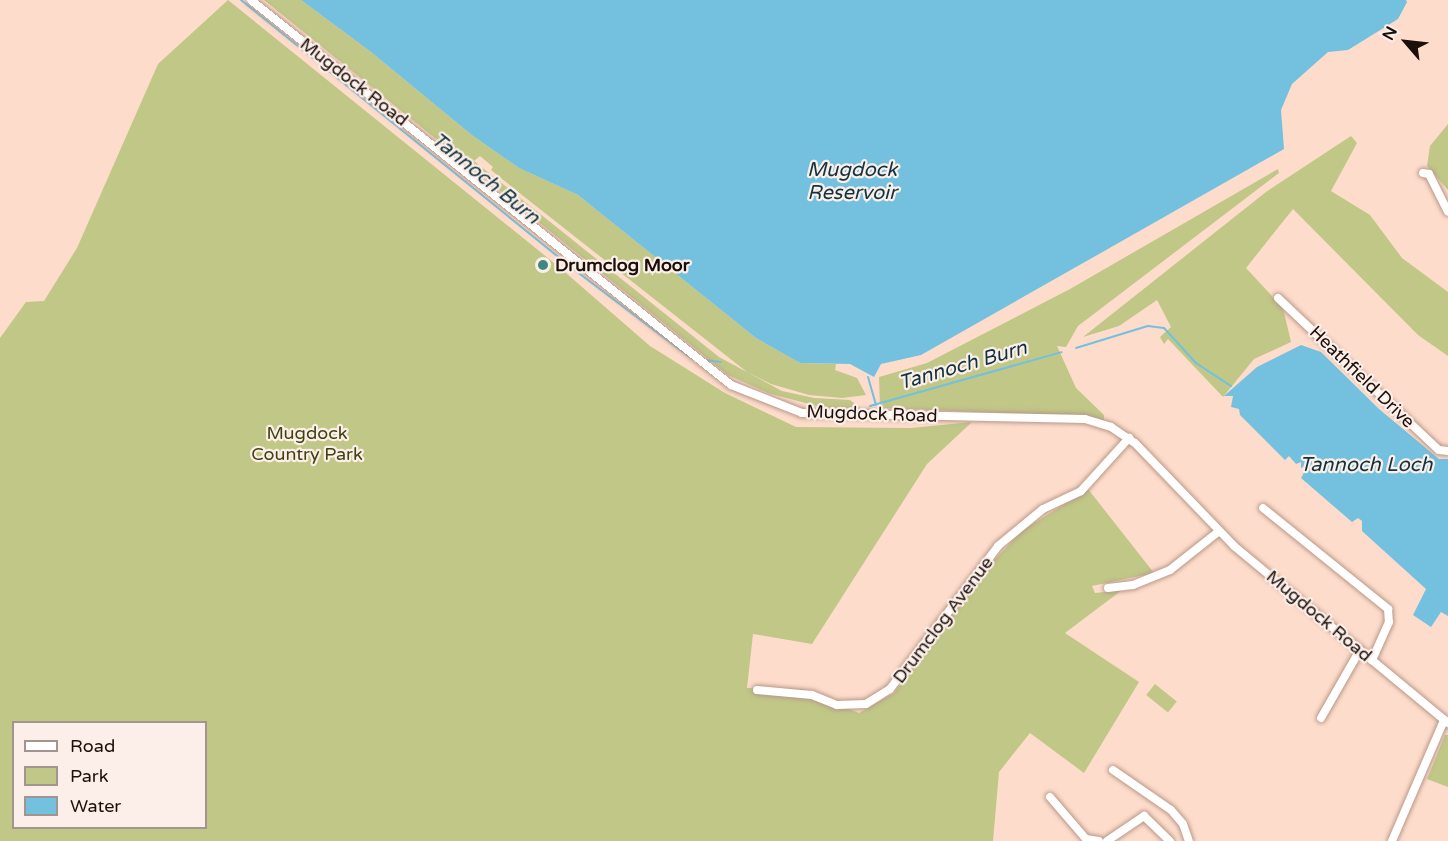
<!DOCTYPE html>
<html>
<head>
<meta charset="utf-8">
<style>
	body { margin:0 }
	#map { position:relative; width:1448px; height:841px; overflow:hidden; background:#fedccb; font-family:"Varela Round",sans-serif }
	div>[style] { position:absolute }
	.green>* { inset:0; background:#c0c787; transform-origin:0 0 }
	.water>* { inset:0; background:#73c0df }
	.stream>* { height:2px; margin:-1px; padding:0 1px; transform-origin:1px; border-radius:1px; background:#73c0df }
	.roads { filter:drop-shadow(0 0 2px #b89889) drop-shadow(0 0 2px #b89889) }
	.minor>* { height:8px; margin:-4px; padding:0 4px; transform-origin:4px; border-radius:4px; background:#fff }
	.dots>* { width:16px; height:16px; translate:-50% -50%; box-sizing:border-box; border:3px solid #fceee8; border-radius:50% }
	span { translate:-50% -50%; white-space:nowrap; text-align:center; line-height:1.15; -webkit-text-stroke:4.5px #fceee8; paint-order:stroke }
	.street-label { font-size:18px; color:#1a0f09 }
	.poi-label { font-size:18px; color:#1a0f09; font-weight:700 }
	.left { translate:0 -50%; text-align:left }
	.park-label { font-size:18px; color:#3e420f }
	.water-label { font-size:20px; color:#0f3340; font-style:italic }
	.legend { position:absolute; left:12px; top:721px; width:195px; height:108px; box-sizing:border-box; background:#fceee8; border:2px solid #a2958f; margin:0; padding:8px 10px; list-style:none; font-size:18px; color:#1a0f09 }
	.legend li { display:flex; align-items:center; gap:12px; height:30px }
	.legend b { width:30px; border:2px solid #a2958f }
	.north { position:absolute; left:1376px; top:12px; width:60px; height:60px; -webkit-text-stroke:4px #fceee8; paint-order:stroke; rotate:298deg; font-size:16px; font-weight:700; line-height:24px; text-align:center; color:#1a0f09 }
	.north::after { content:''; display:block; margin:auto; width:21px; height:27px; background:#1a0f09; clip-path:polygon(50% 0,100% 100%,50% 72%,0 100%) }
</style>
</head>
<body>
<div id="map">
	<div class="green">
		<div style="clip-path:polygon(evenodd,228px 0,559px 267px,650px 346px,725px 393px,796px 427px,911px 428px,972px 422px,927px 464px,812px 644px,753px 634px,747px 688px,802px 689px,859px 713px,894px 693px,978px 577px,1022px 531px,1088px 489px,1154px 573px,1092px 586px,1095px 593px,1122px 590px,1065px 633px,1139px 682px,1084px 773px,1030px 733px,999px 772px,993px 841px,0 841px,0 338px,26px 302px,44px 301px,77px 248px,158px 64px,228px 0,14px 722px,206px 722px,206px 828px,14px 828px,14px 722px)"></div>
		<div style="clip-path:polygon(264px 0,301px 0,371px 52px,473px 136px,519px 168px,578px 195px,756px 338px,800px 363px,836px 364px,835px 370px,857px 378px,866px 395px,842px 398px,809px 395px,771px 384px,747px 372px,522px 195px,491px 170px,493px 167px,480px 156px,474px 161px,719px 357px,782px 391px,814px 398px,850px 400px,863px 410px,824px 408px,768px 393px,728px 375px)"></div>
		<div style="clip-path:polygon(1448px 124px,1448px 190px,1427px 166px,1430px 146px)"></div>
		<div style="clip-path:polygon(1351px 136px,1357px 143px,1331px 191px,1370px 215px,1402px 258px,1448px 292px,1448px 356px,1418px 335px,1293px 209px,1246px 268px,1283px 308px,1291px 342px,1254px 359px,1223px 397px,1168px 339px,1164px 344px,1160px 337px,1171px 327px,1157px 300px,1119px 326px,1083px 337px,1266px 192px)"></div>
		<div style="clip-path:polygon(1278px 169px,1279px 173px,1078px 326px,1066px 347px,1057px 346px,1076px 388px,1104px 415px,1104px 422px,1085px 416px,880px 408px,879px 377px,927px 363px,1070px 289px)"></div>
		<div style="left:1155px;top:684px;width:28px;height:14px;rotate:39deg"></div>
		<div style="clip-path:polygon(1445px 735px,1448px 735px,1448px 787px,1427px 779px)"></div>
	</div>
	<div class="water">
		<div style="clip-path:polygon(301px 0,1406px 0,1407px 2px,1398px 19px,1348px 50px,1328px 52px,1292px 84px,1281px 110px,1284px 149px,921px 355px,881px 364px,874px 377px,850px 364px,800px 363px,756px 338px,578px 195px,519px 168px,473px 136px,371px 52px)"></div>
		<div style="clip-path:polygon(1301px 345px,1321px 352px,1379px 409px,1439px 459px,1448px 459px,1448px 616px,1441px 612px,1431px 627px,1413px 615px,1426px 589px,1362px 531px,1362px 521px,1358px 518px,1352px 522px,1301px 478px,1308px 465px,1301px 468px,1301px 462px,1296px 464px,1289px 456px,1285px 460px,1240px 415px,1239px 409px,1231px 407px,1233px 396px,1224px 396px,1257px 367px)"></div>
	</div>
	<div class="stream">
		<div style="left:241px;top:0;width:426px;rotate:39deg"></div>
		<div style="left:572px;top:268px;width:149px;rotate:37.1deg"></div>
		<div style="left:1076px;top:348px;width:75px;rotate:-17deg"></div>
		<div style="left:1148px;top:326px;width:16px;rotate:7deg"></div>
		<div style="left:1164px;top:328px;width:47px;rotate:47.6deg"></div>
		<div style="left:1196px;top:363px;width:42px;rotate:33.3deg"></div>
		<div style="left:706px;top:360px;width:15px;rotate:8deg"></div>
		<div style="left:868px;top:377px;width:29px;rotate:74deg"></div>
		<div style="left:870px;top:406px;width:199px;rotate:-15.7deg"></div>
	</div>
	<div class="roads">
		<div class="minor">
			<div style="left:251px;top:0;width:615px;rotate:38.73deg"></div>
			<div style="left:731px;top:385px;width:76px;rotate:21.5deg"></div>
			<div style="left:802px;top:413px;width:283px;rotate:1.2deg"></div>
			<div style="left:1085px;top:419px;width:27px;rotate:17deg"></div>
			<div style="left:1111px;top:427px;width:29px;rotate:34deg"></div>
			<div style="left:1135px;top:443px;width:143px;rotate:46.1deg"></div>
			<div style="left:1234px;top:546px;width:278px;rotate:39.6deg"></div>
			<div style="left:1423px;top:173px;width:6px;rotate:9deg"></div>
			<div style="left:1429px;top:174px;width:42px;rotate:63.4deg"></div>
			<div style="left:1278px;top:298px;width:221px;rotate:43.4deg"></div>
			<div style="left:1439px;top:450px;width:9px;rotate:6deg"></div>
			<div style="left:1263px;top:508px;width:161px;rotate:38.9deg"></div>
			<div style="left:1388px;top:609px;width:13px;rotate:86deg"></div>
			<div style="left:1389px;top:622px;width:42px;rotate:114.1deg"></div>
			<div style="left:1108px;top:588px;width:25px;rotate:-7deg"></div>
			<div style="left:1133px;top:585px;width:40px;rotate:-22deg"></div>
			<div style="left:1170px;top:570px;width:61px;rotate:-38.4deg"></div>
			<div style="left:757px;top:690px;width:55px;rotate:5.2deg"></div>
			<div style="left:812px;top:695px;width:27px;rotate:22deg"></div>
			<div style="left:837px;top:705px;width:29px;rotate:-2deg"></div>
			<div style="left:866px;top:704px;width:28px;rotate:-32deg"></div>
			<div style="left:890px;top:689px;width:179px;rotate:-52.9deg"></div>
			<div style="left:998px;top:546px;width:58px;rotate:-39.4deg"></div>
			<div style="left:1043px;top:509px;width:42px;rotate:-25.3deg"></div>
			<div style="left:1081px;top:491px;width:72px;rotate:-47.8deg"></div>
			<div style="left:1321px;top:718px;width:78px;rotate:-60.2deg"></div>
			<div style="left:1113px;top:770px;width:70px;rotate:34.6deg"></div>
			<div style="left:1171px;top:810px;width:18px;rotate:49deg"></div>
			<div style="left:1183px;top:824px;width:18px;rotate:71deg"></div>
			<div style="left:1050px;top:797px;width:55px;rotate:49.4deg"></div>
			<div style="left:1086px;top:839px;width:13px;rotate:9deg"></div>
			<div style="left:1107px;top:841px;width:45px;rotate:-34deg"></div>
			<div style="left:1144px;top:816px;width:36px;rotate:44deg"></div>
			<div style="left:1392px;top:841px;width:132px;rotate:-66.7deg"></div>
		</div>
	</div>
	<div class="dots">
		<div style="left:543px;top:265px;background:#418781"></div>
	</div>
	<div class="street-label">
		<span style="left:354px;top:82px;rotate:38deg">Mugdock Road</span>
		<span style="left:1362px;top:377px;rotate:44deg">Heathfield Drive</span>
		<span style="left:872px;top:414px;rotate:2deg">Mugdock Road</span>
		<span style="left:1319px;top:616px;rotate:40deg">Mugdock Road</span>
		<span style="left:943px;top:620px;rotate:-53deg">Drumclog Avenue</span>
	</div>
	<div class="poi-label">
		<span class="left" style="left:555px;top:265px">Drumclog Moor</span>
	</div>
	<div class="park-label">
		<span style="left:307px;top:444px">Mugdock<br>Country Park</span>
	</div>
	<div class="water-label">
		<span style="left:852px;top:182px">Mugdock<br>Reservoir</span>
		<span style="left:485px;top:179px;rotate:39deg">Tannoch Burn</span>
		<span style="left:963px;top:366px;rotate:-16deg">Tannoch Burn</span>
		<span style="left:1366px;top:465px">Tannoch Loch</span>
	</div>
	<ul class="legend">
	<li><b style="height:8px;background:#fff"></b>Road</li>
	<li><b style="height:16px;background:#c0c787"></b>Park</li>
	<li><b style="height:16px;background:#73c0df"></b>Water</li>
	</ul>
	<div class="north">N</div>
</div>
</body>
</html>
